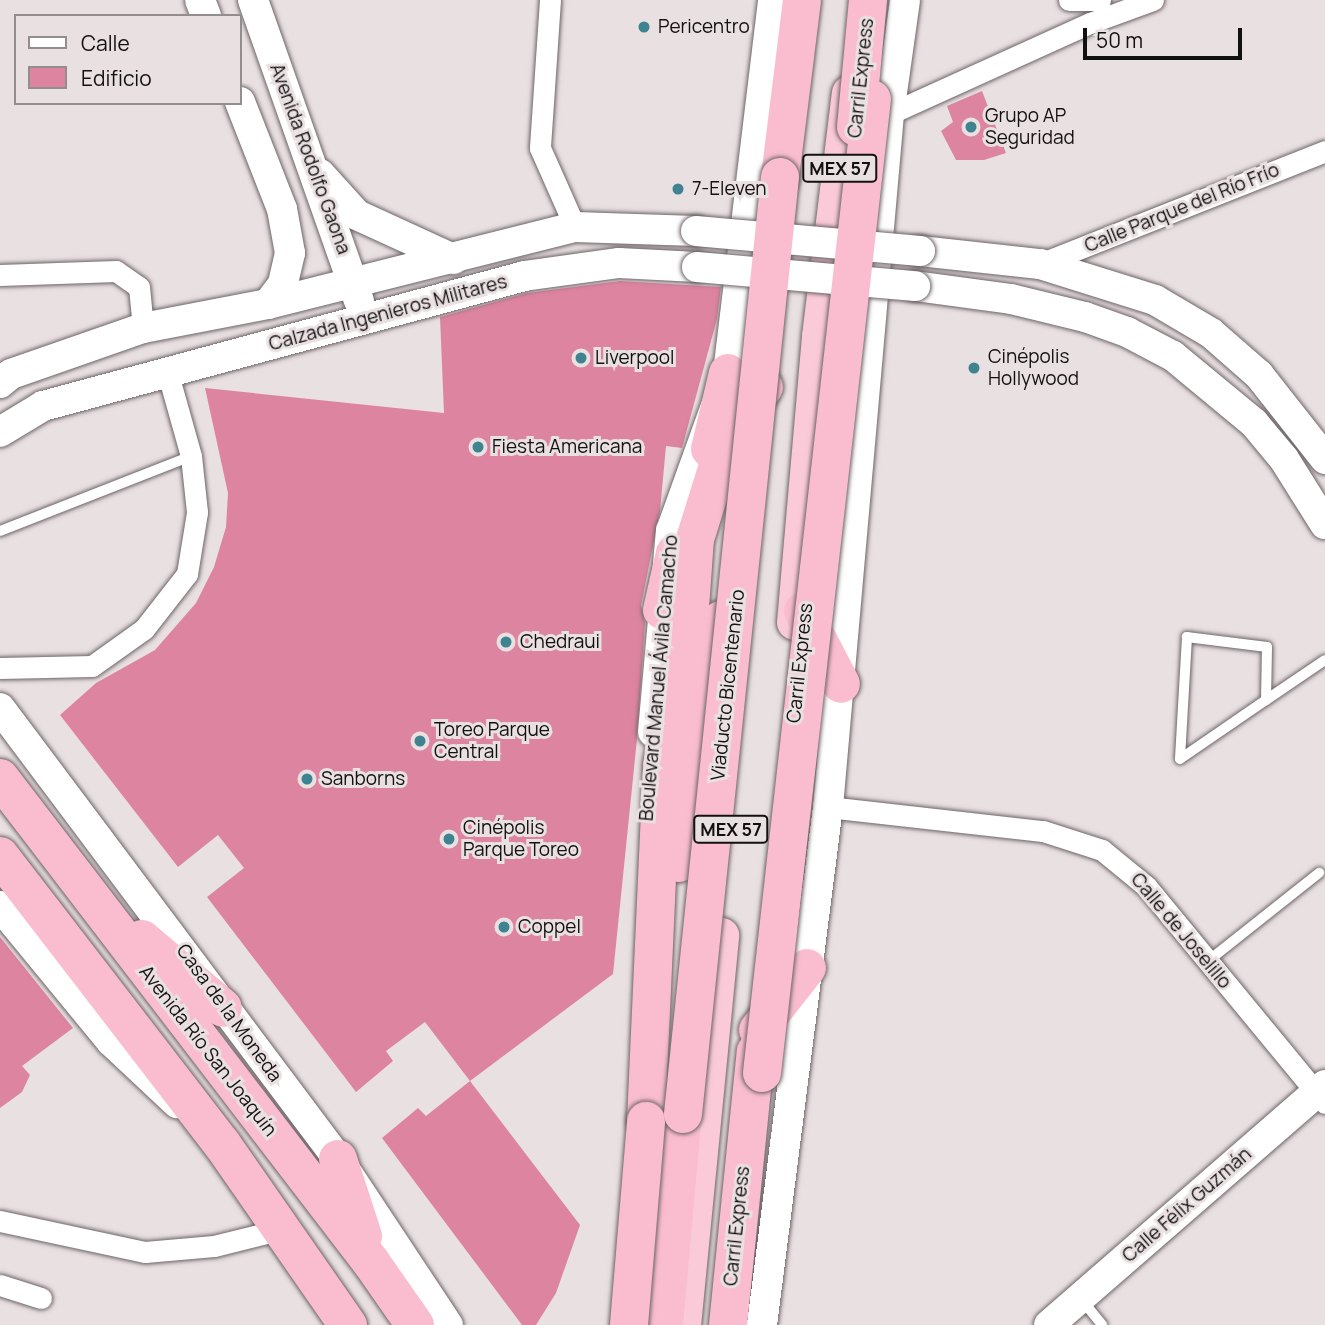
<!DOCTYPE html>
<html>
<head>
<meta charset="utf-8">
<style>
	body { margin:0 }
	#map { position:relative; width:1325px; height:1325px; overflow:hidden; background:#e9e0e2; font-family:Manrope,sans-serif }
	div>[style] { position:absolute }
	.building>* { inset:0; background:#dd84a1 }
	.roads { filter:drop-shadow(0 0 2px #6d6467) drop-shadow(0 0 2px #6d6467) }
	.service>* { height:10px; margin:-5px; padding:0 5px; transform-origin:5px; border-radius:5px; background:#fff }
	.minor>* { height:21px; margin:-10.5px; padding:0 10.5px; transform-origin:10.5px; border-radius:10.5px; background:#fff }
	.secondary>* { height:30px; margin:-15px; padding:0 15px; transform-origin:15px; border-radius:15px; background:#fff }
	.trunk>* { height:35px; margin:-17.5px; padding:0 17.5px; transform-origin:17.5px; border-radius:17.5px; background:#fbcad8 }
	.motorway>* { height:38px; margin:-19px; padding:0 19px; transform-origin:19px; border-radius:19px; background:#fabdcf }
	.bridges { filter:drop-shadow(0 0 2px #6d6467) drop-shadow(0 0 2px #6d6467) }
	.secondary-bridge>* { height:30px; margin:-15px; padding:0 15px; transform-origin:15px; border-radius:15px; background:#fff }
	.motorway-bridge>* { height:38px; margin:-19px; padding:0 19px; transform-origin:19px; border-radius:19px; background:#fabdcf }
	.dots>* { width:19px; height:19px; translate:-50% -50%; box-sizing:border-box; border:4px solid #e9e0e2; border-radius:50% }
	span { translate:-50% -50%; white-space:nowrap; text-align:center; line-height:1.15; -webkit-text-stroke:6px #e9e0e2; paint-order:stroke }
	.shield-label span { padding:2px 5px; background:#e9e0e2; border:2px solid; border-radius:5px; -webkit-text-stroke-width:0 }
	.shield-label { font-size:18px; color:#131011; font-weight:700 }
	.poi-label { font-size:19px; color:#131011 }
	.left { translate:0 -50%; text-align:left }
	.street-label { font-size:19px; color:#131011 }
	.legend { position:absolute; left:14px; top:14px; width:228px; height:91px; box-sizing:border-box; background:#e9e0e2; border:2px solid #938d8e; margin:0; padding:9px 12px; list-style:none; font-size:21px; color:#131011 }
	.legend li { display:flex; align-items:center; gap:14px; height:35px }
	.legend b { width:35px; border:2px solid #938d8e }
	.scale { position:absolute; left:1083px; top:28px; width:159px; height:32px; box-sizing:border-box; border:4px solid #131011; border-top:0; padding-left:9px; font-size:21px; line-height:24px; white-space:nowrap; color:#131011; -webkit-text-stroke:5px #e9e0e2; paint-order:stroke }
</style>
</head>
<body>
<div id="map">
	<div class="building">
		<div style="clip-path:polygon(982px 91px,1006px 153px,984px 160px,956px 160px,941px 131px,953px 122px,947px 106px)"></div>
		<div style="clip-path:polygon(620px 281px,721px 287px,717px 319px,682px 448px,666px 446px,660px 511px,641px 605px,645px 623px,637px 739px,613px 974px,470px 1081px,425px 1022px,386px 1051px,393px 1061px,356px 1092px,207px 897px,244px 868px,218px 835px,178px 867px,60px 715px,96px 683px,155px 650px,196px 603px,214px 567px,226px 527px,228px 493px,205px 388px,444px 413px,440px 317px,527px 293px)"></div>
		<div style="clip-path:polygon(0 937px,73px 1028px,22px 1066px,30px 1075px,22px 1092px,0 1108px)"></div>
		<div style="clip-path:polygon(470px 1081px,580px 1225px,556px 1293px,536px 1325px,522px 1325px,382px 1138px,418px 1108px,426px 1116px)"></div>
	</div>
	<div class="roads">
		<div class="service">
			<div style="left:0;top:531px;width:205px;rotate:-21.4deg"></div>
			<div style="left:1266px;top:700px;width:53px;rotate:-88.9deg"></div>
			<div style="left:1267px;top:647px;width:81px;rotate:-172.9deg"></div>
			<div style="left:1187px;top:637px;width:122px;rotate:93.3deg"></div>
			<div style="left:1180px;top:759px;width:104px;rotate:-34.5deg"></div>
			<div style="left:1266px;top:700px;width:71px;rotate:-34.1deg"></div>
			<div style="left:1208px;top:961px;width:142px;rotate:-38.4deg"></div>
			<div style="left:1082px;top:1300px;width:32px;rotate:51deg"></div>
		</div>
		<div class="minor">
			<div style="left:550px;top:0;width:148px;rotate:93.9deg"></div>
			<div style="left:540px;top:148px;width:86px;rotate:66.1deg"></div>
			<div style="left:1069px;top:0;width:31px"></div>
			<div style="left:889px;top:114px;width:221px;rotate:-24.4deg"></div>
			<div style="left:1090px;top:23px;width:67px;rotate:-20.1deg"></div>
			<div style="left:1040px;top:264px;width:307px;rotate:-21.6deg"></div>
			<div style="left:0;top:275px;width:116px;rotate:-2deg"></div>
			<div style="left:116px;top:271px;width:28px;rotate:35deg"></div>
			<div style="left:139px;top:287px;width:41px;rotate:84.4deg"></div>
			<div style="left:0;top:668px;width:92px;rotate:-1.2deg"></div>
			<div style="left:92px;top:666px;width:64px;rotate:-35.4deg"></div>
			<div style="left:144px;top:629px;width:70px;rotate:-52deg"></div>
			<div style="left:187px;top:574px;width:63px;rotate:-80.8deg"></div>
			<div style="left:197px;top:512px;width:56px;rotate:-96.1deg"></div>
			<div style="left:191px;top:456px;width:85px;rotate:-105.7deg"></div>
			<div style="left:828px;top:807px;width:216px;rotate:6.4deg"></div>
			<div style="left:1043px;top:831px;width:62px;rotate:17.9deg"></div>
			<div style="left:1102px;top:850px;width:57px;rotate:39.3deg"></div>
			<div style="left:1146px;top:886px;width:281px;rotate:50.5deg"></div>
			<div style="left:0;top:1221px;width:148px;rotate:12.1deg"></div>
			<div style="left:145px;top:1252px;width:69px;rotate:-5deg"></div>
			<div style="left:214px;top:1246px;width:70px;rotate:-14deg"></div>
			<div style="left:0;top:1285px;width:43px;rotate:17.6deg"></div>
		</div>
		<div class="secondary">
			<div style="left:200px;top:0;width:17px;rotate:69deg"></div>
			<div style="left:253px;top:0;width:319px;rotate:70.6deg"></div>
			<div style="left:240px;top:102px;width:115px;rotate:68.6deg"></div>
			<div style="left:282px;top:209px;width:45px;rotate:79.7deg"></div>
			<div style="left:290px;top:253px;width:32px;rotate:103deg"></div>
			<div style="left:283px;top:284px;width:25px;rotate:127deg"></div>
			<div style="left:320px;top:174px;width:55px;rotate:47.9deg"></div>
			<div style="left:357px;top:215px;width:106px;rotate:24.6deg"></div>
			<div style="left:920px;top:251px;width:121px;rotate:6.2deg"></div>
			<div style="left:1040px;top:264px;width:121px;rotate:17.4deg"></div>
			<div style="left:1155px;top:300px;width:65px;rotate:30.5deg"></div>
			<div style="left:1211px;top:333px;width:64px;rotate:41.2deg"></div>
			<div style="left:1259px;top:375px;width:107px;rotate:51.8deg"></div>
			<div style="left:915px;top:286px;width:97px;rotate:7.7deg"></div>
			<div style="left:1011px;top:299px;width:76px;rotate:13.7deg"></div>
			<div style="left:1085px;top:317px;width:45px;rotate:19.7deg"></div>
			<div style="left:1127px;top:332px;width:52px;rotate:27.6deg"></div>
			<div style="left:1173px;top:356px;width:105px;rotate:39.6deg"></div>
			<div style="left:1254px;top:423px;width:47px;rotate:50.2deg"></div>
			<div style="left:1284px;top:459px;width:77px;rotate:57.8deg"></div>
			<div style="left:0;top:383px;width:14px;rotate:-39deg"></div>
			<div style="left:11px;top:374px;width:140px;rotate:-19.2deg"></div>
			<div style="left:143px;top:328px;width:127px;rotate:-10.9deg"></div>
			<div style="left:268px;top:304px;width:317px;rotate:-14.1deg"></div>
			<div style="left:575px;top:227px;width:121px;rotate:1.9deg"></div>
			<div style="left:0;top:432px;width:50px;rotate:-31.2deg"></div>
			<div style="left:43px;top:406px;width:498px;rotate:-15.1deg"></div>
			<div style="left:524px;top:276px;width:96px;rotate:-7.8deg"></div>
			<div style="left:619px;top:263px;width:78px;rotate:2.9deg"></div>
			<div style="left:0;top:708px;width:564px;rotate:53.15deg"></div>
			<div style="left:338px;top:1159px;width:199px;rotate:56.5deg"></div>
			<div style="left:653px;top:732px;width:202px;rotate:-84.9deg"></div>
			<div style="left:671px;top:531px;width:168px;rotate:-70.2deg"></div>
			<div style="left:728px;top:373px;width:376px;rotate:-83.1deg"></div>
			<div style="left:0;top:906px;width:175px;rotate:50.6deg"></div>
			<div style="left:111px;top:1041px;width:91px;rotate:43.2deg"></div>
			<div style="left:762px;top:1325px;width:522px;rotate:-82.74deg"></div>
			<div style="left:828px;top:807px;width:696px;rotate:-84.97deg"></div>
			<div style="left:889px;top:114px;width:115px;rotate:-82deg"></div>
			<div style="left:1049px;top:1325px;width:366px;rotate:-41deg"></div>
		</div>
		<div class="trunk">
			<div style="left:794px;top:622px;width:287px;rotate:-85deg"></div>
			<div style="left:819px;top:336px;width:245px;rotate:-83deg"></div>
			<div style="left:683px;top:1325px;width:392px;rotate:-84.4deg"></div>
		</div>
		<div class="motorway">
			<div style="left:780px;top:177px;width:178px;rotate:-82.9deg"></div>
			<div style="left:710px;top:449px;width:78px;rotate:-76.7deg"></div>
			<div style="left:662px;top:610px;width:58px;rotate:-77.2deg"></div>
			<div style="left:803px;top:611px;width:82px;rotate:62.5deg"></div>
			<div style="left:0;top:778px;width:610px;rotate:52.53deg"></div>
			<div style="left:371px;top:1262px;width:77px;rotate:55.1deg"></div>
			<div style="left:0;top:856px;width:364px;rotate:52.4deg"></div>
			<div style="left:222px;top:1144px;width:221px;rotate:55.2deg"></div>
			<div style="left:679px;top:863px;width:217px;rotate:-82.3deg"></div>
			<div style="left:708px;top:648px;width:31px;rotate:-65deg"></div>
			<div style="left:142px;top:939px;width:106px;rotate:40.4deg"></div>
			<div style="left:758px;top:1030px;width:79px;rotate:-51.7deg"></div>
			<div style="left:646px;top:1121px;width:355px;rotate:-87.4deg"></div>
			<div style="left:662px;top:766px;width:160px;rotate:-80deg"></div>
			<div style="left:690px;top:608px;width:69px;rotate:-85.9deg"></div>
			<div style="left:695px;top:539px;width:101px;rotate:-72.6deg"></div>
			<div style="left:725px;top:443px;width:68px;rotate:-55.1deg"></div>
			<div style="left:338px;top:1159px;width:81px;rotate:72deg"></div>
			<div style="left:664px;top:1325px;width:212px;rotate:-84.9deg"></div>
			<div style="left:728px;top:1325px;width:275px;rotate:-84.2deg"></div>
		</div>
	</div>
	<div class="bridges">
		<div class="secondary-bridge">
			<div style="left:696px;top:231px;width:225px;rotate:5.1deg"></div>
			<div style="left:697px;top:267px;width:219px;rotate:5deg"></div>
		</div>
		<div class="motorway-bridge">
			<div style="left:856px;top:127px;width:128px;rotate:-84.6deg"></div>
			<div style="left:762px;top:1073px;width:980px;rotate:-83.56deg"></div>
			<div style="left:683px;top:1114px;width:942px;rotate:-84.09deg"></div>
			<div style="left:629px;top:1325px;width:205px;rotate:-85.2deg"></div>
		</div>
	</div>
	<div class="dots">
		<div style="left:644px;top:27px;background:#3f8391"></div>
		<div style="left:971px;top:127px;background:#3f8391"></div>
		<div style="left:678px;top:189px;background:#3f8391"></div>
		<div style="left:581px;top:358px;background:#3f8391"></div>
		<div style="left:974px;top:368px;background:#3f8391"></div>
		<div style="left:478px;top:447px;background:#3f8391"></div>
		<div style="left:506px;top:642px;background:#3f8391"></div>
		<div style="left:420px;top:741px;background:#3f8391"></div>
		<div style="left:307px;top:779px;background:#3f8391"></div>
		<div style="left:449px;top:839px;background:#3f8391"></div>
		<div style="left:504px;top:927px;background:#3f8391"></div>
	</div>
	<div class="shield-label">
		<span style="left:840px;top:168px">MEX 57</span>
		<span style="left:731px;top:829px">MEX 57</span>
	</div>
	<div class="poi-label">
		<span class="left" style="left:658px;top:27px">Pericentro</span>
		<span class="left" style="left:985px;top:127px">Grupo AP<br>Seguridad</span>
		<span class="left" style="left:692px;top:189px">7-Eleven</span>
		<span class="left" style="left:988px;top:368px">Cinépolis<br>Hollywood</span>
		<span class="left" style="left:595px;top:358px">Liverpool</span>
		<span class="left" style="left:492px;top:447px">Fiesta Americana</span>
		<span class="left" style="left:520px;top:642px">Chedraui</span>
		<span class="left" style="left:434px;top:741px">Toreo Parque<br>Central</span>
		<span class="left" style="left:321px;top:779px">Sanborns</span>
		<span class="left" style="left:463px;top:839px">Cinépolis<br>Parque Toreo</span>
		<span class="left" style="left:518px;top:927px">Coppel</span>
	</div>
	<div class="street-label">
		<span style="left:861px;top:78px;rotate:-84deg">Carril Express</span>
		<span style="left:310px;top:159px;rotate:70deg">Avenida Rodolfo Gaona</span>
		<span style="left:1182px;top:208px;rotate:-22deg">Calle Parque del Río Frío</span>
		<span style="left:388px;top:313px;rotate:-15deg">Calzada Ingenieros Militares</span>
		<span style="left:800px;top:663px;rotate:-84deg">Carril Express</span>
		<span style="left:659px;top:678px;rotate:-85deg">Boulevard Manuel Ávila Camacho</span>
		<span style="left:728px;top:685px;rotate:-84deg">Viaducto Bicentenario</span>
		<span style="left:1181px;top:931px;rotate:50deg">Calle de Joselillo</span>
		<span style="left:229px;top:1013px;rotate:54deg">Casa de la Moneda</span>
		<span style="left:208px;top:1051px;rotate:52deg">Avenida Río San Joaquín</span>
		<span style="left:1187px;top:1205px;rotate:-41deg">Calle Félix Guzmán</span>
		<span style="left:737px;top:1226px;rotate:-84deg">Carril Express</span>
	</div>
	<ul class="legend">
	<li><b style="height:9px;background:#fff"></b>Calle</li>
	<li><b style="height:19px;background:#dd84a1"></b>Edificio</li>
	</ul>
	<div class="scale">50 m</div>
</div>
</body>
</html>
